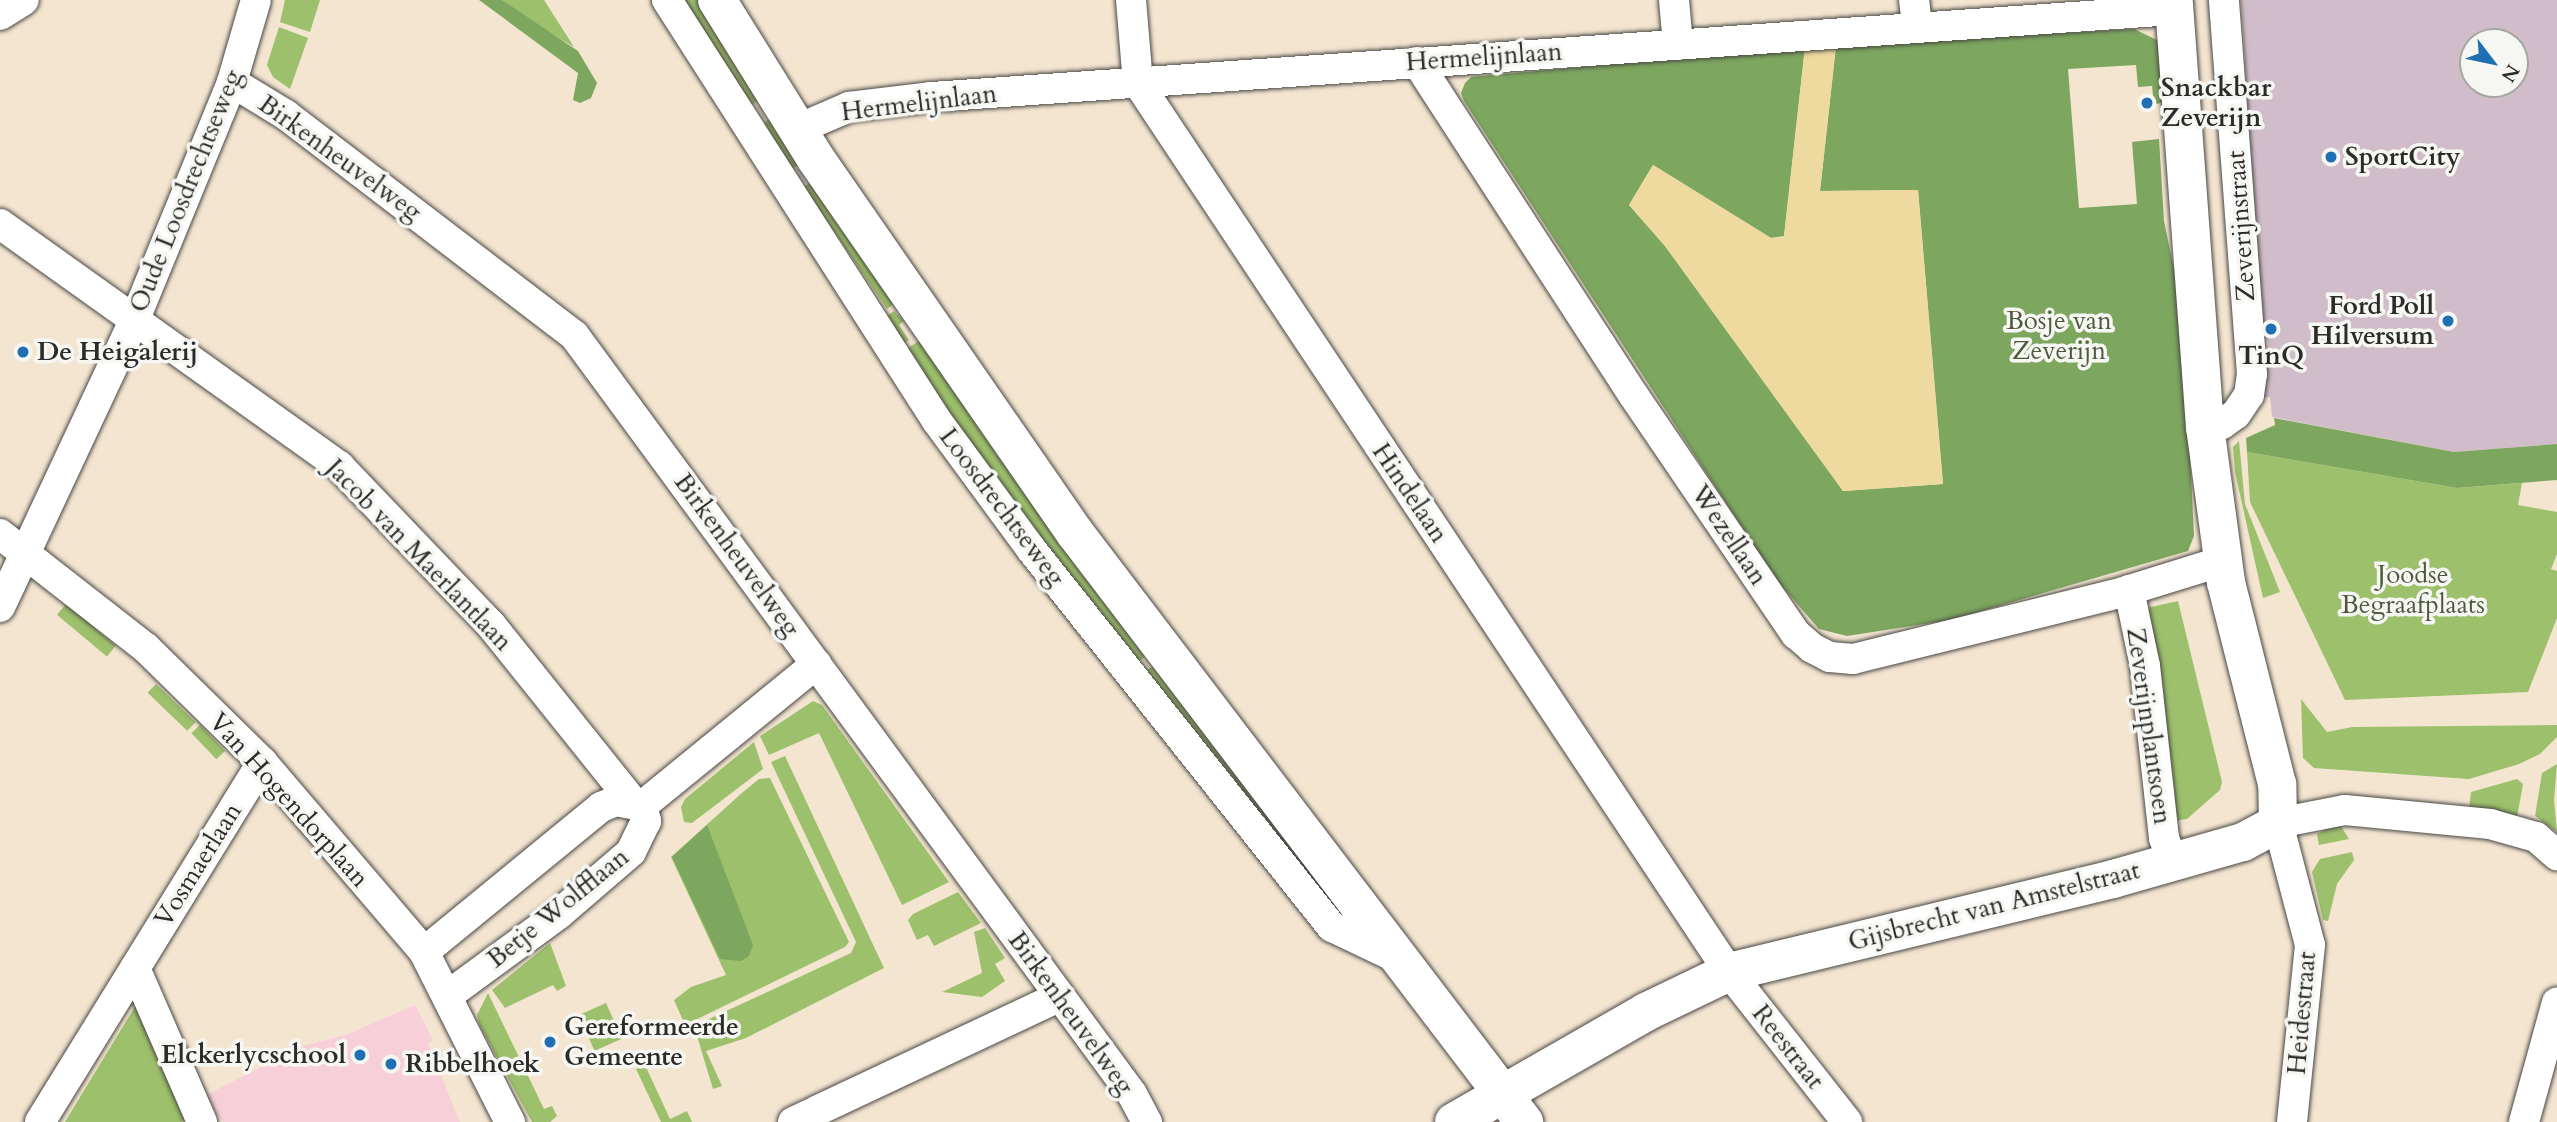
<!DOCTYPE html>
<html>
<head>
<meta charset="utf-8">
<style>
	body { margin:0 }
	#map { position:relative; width:2557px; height:1122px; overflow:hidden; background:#f4e5d1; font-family:Cardo,serif }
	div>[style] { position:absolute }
	.built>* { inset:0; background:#f6cfd8 }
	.industrial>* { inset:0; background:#d1bdca }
	.green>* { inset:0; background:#9cc06b; transform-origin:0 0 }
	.forest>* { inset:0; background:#7da65f }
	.sand>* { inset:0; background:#eeda9e }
	.roads { filter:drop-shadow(0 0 2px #494744) drop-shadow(0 0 2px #494744) }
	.street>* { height:30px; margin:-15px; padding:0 15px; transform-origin:15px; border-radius:15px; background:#fff }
	.secondary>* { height:38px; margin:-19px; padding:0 19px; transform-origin:19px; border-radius:19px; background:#fff }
	.dots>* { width:19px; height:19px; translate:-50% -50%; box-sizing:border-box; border:4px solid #f6f6f2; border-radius:50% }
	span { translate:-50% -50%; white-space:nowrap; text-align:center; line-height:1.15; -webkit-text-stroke:7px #f6f6f2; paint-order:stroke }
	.street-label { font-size:26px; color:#2b2b2b }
	.poi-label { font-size:26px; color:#2b2b2b; font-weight:700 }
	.left { translate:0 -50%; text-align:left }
	.right { translate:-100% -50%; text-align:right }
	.park-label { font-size:26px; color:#4d583e }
	.north { position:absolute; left:2459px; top:28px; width:70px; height:70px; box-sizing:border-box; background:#f6f6f2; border:2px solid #a5a5a2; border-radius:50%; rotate:122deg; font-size:19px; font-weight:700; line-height:28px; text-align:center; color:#2b2b2b }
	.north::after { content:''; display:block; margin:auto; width:24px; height:32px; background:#1f6fb2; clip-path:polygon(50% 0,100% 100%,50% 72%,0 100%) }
</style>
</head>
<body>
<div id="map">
	<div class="built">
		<div style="clip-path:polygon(415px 1005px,433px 1040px,428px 1043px,460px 1122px,223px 1122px,211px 1108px,206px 1095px,303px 1046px,346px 1035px)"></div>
	</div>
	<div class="industrial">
		<div style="clip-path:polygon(evenodd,2241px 0,2557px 0,2557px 444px,2454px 452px,2272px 417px,2270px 397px,2261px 398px,2258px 359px,2269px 357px,2268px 340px,2263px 339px,2241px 0,2473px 42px,2515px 42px,2515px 84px,2473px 84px,2473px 42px)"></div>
	</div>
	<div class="green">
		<div style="clip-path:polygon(285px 0,320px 0,310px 32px,280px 22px)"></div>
		<div style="clip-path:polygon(502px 0,544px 0,574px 47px,527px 19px)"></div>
		<div style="clip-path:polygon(680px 0,709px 0,758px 101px,749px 106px)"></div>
		<div style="clip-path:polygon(279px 27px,308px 38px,290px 89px,273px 77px,267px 65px)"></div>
		<div style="clip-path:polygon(771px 118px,798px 165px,790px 170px,761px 125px)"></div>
		<div style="clip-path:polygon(811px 182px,898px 301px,887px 309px,804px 187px)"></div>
		<div style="clip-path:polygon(894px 311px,904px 321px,899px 325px,909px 340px,901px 345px,884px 318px)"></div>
		<div style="clip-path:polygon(922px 339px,1151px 652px,1133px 666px,1054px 563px,905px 350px)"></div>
		<div style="clip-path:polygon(2239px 441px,2245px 504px,2280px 592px,2263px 598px,2235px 472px,2233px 447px)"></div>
		<div style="clip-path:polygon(2247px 452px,2457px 488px,2522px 483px,2518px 505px,2557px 512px,2557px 554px,2551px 569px,2557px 571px,2557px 618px,2528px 692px,2345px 700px,2250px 502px)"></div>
		<div style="clip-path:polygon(2178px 601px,2222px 782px,2220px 790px,2187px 819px,2173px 821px,2142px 609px)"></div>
		<div style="left:66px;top:604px;width:65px;height:14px;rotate:40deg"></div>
		<div style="clip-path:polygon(1158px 663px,1339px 910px,1334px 914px,1138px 676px)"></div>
		<div style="left:156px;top:684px;width:55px;height:12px;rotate:44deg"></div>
		<div style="clip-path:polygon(2301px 699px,2327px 732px,2352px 727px,2557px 725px,2557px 737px,2540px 754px,2519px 764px,2469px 779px,2314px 768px,2303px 758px)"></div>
		<div style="clip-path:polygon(813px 701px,822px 705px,949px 882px,902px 905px,819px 733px,769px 755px,760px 736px)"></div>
		<div style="left:200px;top:725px;width:36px;height:12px;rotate:46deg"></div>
		<div style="clip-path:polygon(754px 742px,763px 769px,692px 823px,684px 822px,681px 807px,685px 799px)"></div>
		<div style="clip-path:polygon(785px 756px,884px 968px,746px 1038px,706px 1051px,722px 1086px,713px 1089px,694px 1026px,851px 953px,856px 942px,771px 762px)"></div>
		<div style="clip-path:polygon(2557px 764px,2554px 800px,2557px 832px,2535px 816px,2542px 773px)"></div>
		<div style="clip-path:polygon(770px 778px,849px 942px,845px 947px,685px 1025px,674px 1000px,691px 987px,726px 975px,671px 857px,743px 792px,759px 779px)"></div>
		<div style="clip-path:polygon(2517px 779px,2523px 784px,2517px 817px,2469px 809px,2471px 792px)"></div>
		<div style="clip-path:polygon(2339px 823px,2349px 839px,2319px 845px,2317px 834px)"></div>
		<div style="clip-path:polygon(2352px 852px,2354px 860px,2337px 884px,2328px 921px,2323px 920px,2312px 872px,2320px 859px)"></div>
		<div style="clip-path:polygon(958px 892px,981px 923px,934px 946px,928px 935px,917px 940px,908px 920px,913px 914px)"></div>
		<div style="clip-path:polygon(985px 928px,1005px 958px,995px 964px,1005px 981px,982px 997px,942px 992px,982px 973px,974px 932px)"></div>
		<div style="clip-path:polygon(550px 943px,566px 986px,557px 991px,553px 985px,505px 1008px,492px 990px)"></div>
		<div style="clip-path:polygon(488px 993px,544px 1109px,552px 1106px,557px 1116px,550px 1122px,532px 1122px,480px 1026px,477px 1015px)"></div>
		<div style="clip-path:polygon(139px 1000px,189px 1118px,181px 1122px,65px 1122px)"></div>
		<div style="left:606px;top:1003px;width:39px;height:30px;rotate:66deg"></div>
		<div style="clip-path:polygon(645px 1065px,670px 1119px,687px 1111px,692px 1122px,661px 1122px,636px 1069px)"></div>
	</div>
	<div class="forest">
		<div style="clip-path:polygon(479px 0,502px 0,578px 51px,597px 83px,591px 98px,580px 103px,573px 100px,578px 73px)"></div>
		<div style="clip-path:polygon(2134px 29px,2159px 41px,2166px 101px,2154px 105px,2152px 86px,2138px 87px,2136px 65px,2068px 69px,2079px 208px,2137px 204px,2132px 142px,2159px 139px,2164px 221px,2183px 312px,2194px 536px,2188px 551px,1950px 620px,1847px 636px,1819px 629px,1775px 578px,1464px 101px,1461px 93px,1465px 83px,1471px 77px,1805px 47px,1784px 236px,1771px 238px,1653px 165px,1629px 205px,1665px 246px,1843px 491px,1943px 484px,1918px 190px,1820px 191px,1836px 46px)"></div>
		<div style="clip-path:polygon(2274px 418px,2454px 452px,2557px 444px,2557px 480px,2457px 488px,2247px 452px,2246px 438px,2275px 425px)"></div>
		<div style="clip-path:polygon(707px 825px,753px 945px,749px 956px,741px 961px,720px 959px,672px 857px)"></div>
	</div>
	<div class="sand">
		<div style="clip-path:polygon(1836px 46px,1820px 191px,1918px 190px,1943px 484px,1843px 491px,1665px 246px,1629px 205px,1653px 165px,1771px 238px,1784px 237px,1805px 47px)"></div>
	</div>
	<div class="roads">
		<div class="street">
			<div style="left:667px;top:0;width:500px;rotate:57.33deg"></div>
			<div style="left:937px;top:421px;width:159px;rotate:53.7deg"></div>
			<div style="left:1031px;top:549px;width:483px;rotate:51.5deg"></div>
			<div style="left:1332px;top:927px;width:74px;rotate:25.5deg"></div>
			<div style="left:1131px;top:0;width:83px;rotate:85.2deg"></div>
			<div style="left:1138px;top:83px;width:1068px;rotate:56.38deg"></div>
			<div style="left:1729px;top:972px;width:191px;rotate:51.8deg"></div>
			<div style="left:1674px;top:0;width:45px;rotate:84.9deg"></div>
			<div style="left:1914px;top:0;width:26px;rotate:83deg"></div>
			<div style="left:0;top:15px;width:28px;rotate:-32deg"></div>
			<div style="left:1417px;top:62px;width:398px;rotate:57deg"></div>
			<div style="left:1634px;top:396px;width:288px;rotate:55.8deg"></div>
			<div style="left:1796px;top:634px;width:21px;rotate:41deg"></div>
			<div style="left:1812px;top:648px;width:20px;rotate:27deg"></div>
			<div style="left:1830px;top:657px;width:23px;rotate:5deg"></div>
			<div style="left:1853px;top:659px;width:278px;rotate:-13.9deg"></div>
			<div style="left:2123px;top:592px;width:105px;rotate:-17.2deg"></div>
			<div style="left:232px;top:82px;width:63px;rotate:31.4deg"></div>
			<div style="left:286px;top:115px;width:362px;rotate:37.4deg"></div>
			<div style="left:574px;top:335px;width:942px;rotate:53.68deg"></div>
			<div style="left:1132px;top:1094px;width:32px;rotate:62deg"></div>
			<div style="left:798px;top:129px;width:56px;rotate:-23.3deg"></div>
			<div style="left:849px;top:107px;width:84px;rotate:-6.9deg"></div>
			<div style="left:932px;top:97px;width:1245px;rotate:-4.01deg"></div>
			<div style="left:0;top:224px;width:417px;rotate:35.5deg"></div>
			<div style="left:339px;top:466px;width:220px;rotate:46.3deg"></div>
			<div style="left:491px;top:625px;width:226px;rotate:51.3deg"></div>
			<div style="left:2205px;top:427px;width:17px;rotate:-10deg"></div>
			<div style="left:2222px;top:424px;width:17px;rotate:-36deg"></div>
			<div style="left:2236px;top:414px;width:23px;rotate:-56deg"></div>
			<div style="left:2249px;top:395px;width:21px;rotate:-82deg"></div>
			<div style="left:2252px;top:374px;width:375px;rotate:-94.3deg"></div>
			<div style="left:0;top:534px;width:185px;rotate:38deg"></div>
			<div style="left:146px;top:648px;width:163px;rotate:44.5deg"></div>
			<div style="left:262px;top:762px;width:250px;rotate:49.5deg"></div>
			<div style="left:424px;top:952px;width:191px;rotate:63.2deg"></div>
			<div style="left:2129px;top:590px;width:78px;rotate:78.1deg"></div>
			<div style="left:2145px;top:666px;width:173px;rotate:83.7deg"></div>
			<div style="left:2164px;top:838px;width:24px;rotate:71deg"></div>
			<div style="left:0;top:607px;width:318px;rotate:-64.9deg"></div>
			<div style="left:135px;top:319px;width:256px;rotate:-67.7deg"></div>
			<div style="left:232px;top:82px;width:85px;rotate:-73.7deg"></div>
			<div style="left:642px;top:806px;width:225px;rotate:-39.2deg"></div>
			<div style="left:424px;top:952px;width:229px;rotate:-39.3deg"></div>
			<div style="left:601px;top:807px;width:16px;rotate:-22deg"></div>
			<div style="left:616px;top:801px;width:26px;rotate:11deg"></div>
			<div style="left:642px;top:806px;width:16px;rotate:75deg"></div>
			<div style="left:646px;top:821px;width:34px;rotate:116deg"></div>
			<div style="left:631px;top:852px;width:95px;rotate:139.3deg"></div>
			<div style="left:559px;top:914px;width:139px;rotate:143.8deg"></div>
			<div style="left:135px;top:968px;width:168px;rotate:66.5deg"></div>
			<div style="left:40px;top:1122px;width:423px;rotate:-58.3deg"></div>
			<div style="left:793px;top:1122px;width:294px;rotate:-25.2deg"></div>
			<div style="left:2292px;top:1122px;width:178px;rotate:-84.2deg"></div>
			<div style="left:2310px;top:945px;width:126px;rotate:-104.7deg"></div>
			<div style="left:2278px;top:823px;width:68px;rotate:-11deg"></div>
			<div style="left:2345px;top:810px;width:146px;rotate:5.5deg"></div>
			<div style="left:2490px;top:824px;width:48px;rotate:15.8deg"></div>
			<div style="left:2536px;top:837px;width:28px;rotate:41deg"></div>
			<div style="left:2524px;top:1122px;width:124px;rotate:-74.6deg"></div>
		</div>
		<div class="secondary">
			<div style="left:717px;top:0;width:187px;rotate:58.1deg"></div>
			<div style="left:816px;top:159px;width:455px;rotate:55.3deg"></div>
			<div style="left:1075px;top:533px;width:741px;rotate:52.68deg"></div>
			<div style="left:1454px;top:1122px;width:221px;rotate:-29.8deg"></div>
			<div style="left:1646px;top:1012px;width:92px;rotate:-25.7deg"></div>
			<div style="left:1729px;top:972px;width:395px;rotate:-13.6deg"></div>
			<div style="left:2113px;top:879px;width:135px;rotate:-15.9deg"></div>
			<div style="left:2243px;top:842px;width:40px;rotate:-28deg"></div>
			<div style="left:2278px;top:823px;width:39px;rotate:-91deg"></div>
			<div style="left:2277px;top:784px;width:208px;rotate:-104.2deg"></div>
			<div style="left:2226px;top:582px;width:156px;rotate:-97.7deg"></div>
			<div style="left:2205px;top:427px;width:428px;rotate:-94.2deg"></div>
		</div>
	</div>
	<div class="dots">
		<div style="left:2147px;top:103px;background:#1f6fb2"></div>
		<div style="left:2331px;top:157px;background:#1f6fb2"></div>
		<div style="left:2448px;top:321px;background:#1f6fb2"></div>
		<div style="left:2271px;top:329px;background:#1f6fb2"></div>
		<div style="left:23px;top:352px;background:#1f6fb2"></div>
		<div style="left:550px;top:1042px;background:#1f6fb2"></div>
		<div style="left:360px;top:1055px;background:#1f6fb2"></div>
		<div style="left:391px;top:1064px;background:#1f6fb2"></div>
	</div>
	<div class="street-label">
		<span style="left:1484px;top:57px;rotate:-4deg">Hermelijnlaan</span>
		<span style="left:919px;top:103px;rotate:-7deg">Hermelijnlaan</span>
		<span style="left:340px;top:158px;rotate:36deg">Birkenheuvelweg</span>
		<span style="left:186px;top:191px;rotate:-68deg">Oude Loosdrechtseweg</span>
		<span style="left:2241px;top:226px;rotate:-94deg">Zeverijnstraat</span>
		<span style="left:1410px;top:493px;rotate:56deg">Hindelaan</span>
		<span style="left:1002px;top:507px;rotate:53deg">Loosdrechtseweg</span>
		<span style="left:1729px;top:535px;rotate:56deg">Wezellaan</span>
		<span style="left:419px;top:555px;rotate:46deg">Jacob van Maerlantlaan</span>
		<span style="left:737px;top:555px;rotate:54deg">Birkenheuvelweg</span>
		<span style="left:2149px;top:726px;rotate:82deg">Zeverijnplantsoen</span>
		<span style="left:289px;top:800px;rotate:48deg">Van Hogendorplaan</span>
		<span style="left:198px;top:865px;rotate:-58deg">Vosmaerlaan</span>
		<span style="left:1994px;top:906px;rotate:-14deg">Gijsbrecht van Amstelstraat</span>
		<span style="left:558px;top:908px;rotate:-39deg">Betje Wolfflaan</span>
		<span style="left:1071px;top:1013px;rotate:54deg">Birkenheuvelweg</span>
		<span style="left:2302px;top:1013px;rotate:-85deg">Heidestraat</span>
		<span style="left:1788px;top:1047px;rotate:52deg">Reestraat</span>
	</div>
	<div class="poi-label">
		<span class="left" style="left:2161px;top:103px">Snackbar<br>Zeverijn</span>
		<span class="left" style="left:2345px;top:157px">SportCity</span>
		<span class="right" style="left:2434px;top:321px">Ford Poll<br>Hilversum</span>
		<span class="left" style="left:37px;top:352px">De Heigalerij</span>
		<span style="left:2271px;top:356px">TinQ</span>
		<span class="left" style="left:564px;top:1042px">Gereformeerde<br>Gemeente</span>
		<span class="right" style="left:346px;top:1055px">Elckerlycschool</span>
		<span class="left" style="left:405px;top:1064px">Ribbelhoek</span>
	</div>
	<div class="park-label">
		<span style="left:2059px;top:336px">Bosje van<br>Zeverijn</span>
		<span style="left:2413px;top:590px">Joodse<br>Begraafplaats</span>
	</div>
	<div class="north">N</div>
</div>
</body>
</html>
